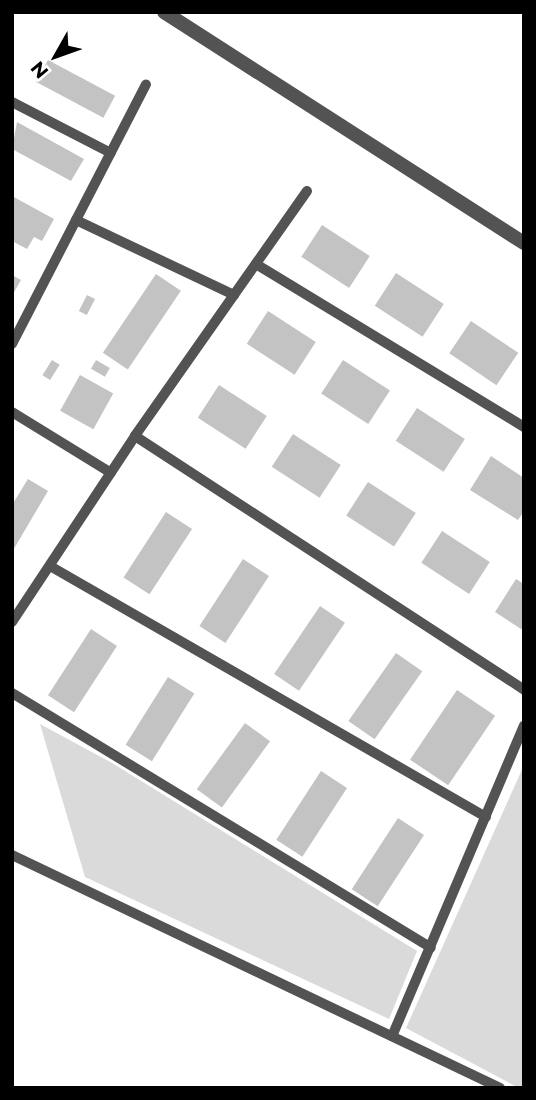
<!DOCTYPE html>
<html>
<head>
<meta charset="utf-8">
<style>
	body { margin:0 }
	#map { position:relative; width:536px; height:1100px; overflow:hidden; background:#fff; font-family:Montserrat,sans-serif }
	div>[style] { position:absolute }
	.green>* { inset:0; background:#dadada }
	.building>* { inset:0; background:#c3c3c3; transform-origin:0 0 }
	.service>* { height:10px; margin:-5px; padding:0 5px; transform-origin:5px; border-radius:5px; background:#535353 }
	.minor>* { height:14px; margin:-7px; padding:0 7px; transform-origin:7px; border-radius:7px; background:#535353 }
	span { translate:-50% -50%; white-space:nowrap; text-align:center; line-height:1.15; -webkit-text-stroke:7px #fff; paint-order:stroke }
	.frame { position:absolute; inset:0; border:14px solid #000; pointer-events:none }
	.north { position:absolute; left:21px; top:21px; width:70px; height:70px; -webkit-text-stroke:5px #fff; paint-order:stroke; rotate:230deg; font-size:19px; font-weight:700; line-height:28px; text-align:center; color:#000 }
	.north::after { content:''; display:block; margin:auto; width:24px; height:32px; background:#000; clip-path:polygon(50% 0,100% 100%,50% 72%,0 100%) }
</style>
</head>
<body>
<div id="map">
	<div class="green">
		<div style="clip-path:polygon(40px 724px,112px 763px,417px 951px,389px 1019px,85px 877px)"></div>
		<div style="clip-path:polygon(524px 765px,524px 1088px,519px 1088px,406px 1028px)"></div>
	</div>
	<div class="building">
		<div style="left:48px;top:60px;width:76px;height:25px;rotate:28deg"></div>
		<div style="clip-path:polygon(17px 122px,84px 159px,71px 181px,12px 149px)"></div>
		<div style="clip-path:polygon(12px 196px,54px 219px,42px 241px,34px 237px,27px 249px,12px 241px)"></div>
		<div style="left:322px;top:225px;width:57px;height:38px;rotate:33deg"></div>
		<div style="left:396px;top:273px;width:57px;height:39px;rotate:33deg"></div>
		<div style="left:156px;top:274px;width:30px;height:95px;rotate:34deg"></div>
		<div style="clip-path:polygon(12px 275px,21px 280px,12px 296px)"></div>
		<div style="left:87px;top:295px;width:9px;height:18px;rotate:27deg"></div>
		<div style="left:268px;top:311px;width:57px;height:39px;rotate:33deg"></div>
		<div style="left:471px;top:321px;width:57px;height:39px;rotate:34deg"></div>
		<div style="left:52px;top:360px;width:9px;height:18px;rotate:32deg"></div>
		<div style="left:96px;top:360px;width:16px;height:10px;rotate:30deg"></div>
		<div style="left:343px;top:360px;width:56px;height:40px;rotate:33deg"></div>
		<div style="left:80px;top:375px;width:38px;height:41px;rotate:29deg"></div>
		<div style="left:219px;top:385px;width:57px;height:39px;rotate:33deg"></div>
		<div style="left:417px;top:408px;width:57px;height:39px;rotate:33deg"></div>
		<div style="left:293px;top:434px;width:57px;height:39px;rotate:33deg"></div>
		<div style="clip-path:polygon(491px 456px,524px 478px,524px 511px,518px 520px,470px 490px)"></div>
		<div style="clip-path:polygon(28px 479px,48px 491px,12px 552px,12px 505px)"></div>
		<div style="left:368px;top:482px;width:57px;height:40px;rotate:33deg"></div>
		<div style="left:166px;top:512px;width:31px;height:78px;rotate:33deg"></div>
		<div style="left:442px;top:531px;width:57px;height:38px;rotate:33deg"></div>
		<div style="left:243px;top:559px;width:31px;height:80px;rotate:33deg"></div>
		<div style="clip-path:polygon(516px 579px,524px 584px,524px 631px,495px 612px)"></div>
		<div style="left:320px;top:606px;width:30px;height:82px;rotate:34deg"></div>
		<div style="left:91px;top:629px;width:31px;height:79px;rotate:33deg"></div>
		<div style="left:396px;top:653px;width:32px;height:83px;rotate:35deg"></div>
		<div style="left:168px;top:677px;width:31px;height:80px;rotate:32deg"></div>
		<div style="left:457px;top:690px;width:46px;height:84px;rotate:34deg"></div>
		<div style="left:245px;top:723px;width:31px;height:82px;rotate:36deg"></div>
		<div style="left:321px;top:771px;width:31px;height:82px;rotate:33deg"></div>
		<div style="left:398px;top:818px;width:31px;height:85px;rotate:33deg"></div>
	</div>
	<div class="service">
		<div style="left:12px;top:102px;width:111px;rotate:27.3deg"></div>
		<div style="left:307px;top:191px;width:299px;rotate:125.1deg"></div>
		<div style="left:135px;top:436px;width:465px;rotate:33.1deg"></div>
		<div style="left:76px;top:220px;width:175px;rotate:25.4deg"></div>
		<div style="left:256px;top:264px;width:314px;rotate:31.3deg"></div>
		<div style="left:12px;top:344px;width:292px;rotate:-62.7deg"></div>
		<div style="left:12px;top:412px;width:116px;rotate:31.6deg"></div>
		<div style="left:50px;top:566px;width:503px;rotate:29.93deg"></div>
		<div style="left:12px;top:622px;width:223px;rotate:-56.5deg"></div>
		<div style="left:12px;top:693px;width:490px;rotate:31.3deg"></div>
		<div style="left:12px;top:855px;width:541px;rotate:25.52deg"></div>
		<div style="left:393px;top:1034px;width:335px;rotate:-67deg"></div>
	</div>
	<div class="minor">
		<div style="left:164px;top:12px;width:428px;rotate:32.7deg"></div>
	</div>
	<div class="frame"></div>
	<div class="north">N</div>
</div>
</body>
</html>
